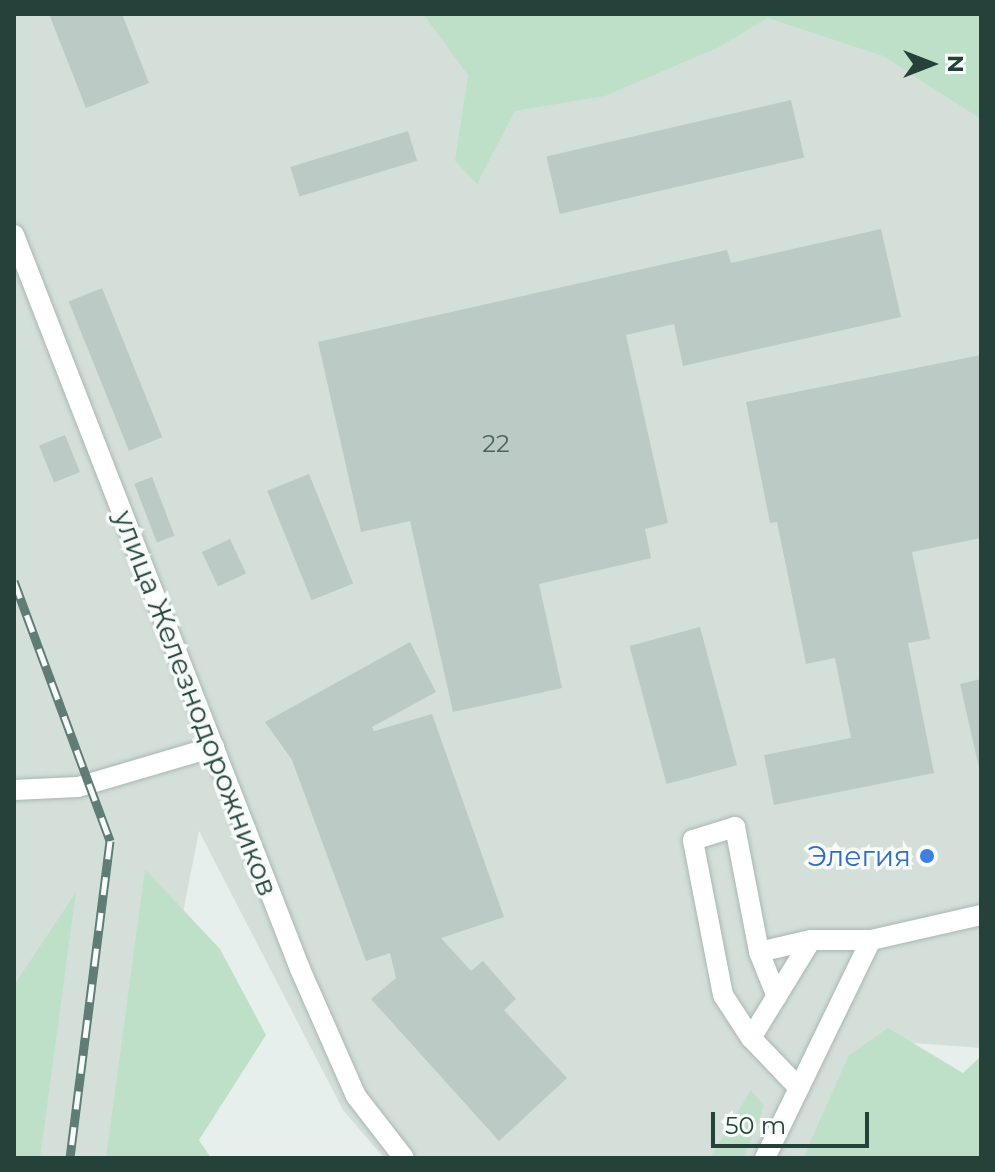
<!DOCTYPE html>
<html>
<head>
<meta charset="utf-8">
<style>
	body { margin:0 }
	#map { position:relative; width:995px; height:1172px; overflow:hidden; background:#e6efeb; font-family:Montserrat,sans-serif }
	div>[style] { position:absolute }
	.built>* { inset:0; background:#d4dfda }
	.green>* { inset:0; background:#bfe0c8 }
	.building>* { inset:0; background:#bbcac4; transform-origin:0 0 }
	.roads { filter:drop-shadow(0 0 2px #a8b8b2) drop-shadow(0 0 2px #a8b8b2) }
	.minor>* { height:20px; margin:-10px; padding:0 10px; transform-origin:10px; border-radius:10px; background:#fff }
	.rail>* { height:9px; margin-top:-4.5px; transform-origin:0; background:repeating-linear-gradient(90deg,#f7fbf9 0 18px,#5f7d75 0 36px); box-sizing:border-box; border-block:2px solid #5f7d75 }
	.dots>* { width:22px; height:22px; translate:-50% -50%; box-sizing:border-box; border:4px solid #f7fbf9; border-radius:50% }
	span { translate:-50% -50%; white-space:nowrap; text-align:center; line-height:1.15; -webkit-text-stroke:7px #f7fbf9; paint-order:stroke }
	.number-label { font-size:24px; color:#4a645c }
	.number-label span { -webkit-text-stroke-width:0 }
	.street-label { font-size:28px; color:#24423a }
	.shop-label { font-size:28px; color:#366cbe }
	.right { translate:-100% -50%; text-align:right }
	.frame { position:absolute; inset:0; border:16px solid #24423a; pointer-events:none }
	.north { position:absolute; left:891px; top:24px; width:80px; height:80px; -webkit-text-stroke:6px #f7fbf9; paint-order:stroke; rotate:90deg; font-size:22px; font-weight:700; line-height:32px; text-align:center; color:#24423a }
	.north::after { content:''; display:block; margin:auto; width:28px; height:36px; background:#24423a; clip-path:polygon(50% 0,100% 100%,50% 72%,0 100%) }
	.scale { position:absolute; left:711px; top:1112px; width:158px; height:36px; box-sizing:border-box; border:4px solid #24423a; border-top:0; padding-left:10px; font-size:24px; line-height:28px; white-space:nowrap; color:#24423a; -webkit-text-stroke:6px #f7fbf9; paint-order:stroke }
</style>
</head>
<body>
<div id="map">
	<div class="built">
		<div style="clip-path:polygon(14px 14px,900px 14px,981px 38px,981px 1048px,900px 1042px,835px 1158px,384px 1158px,343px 1110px,199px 831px,135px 1158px,14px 1158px)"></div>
	</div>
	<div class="green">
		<div style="clip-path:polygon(423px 14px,981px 14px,981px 119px,883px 56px,768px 18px,719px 47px,605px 96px,515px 111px,477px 184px,455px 161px,468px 75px)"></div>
		<div style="clip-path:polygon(145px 869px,220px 949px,266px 1035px,199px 1140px,211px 1158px,106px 1158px)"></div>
		<div style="clip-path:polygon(76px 892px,40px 1158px,14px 1158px,14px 985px)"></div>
		<div style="clip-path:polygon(888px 1028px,963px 1073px,981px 1056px,981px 1158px,803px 1158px,849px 1055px)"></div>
		<div style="clip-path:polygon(751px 1090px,764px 1106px,744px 1158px,710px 1158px)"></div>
	</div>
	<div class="building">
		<div style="clip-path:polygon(49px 14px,122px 14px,149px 83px,86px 108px)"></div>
		<div style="left:791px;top:100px;width:59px;height:251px;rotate:77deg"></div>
		<div style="left:408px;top:131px;width:31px;height:123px;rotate:73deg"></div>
		<div style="clip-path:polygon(881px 229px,901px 317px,683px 366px,674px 324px,626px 335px,668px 523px,645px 529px,651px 558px,539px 584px,562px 688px,453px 712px,410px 521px,361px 532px,318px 342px,727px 250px,731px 263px)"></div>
		<div style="left:102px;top:288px;width:161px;height:36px;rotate:68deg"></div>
		<div style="clip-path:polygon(981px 355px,981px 538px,912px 552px,930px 639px,908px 643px,934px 773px,774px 805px,764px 755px,851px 738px,835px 658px,806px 664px,777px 522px,770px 523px,746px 402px)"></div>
		<div style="left:65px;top:435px;width:40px;height:28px;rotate:68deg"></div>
		<div style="left:309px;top:474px;width:118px;height:45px;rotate:68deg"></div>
		<div style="left:152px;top:477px;width:63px;height:19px;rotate:69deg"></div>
		<div style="left:230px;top:539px;width:38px;height:31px;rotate:65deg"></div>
		<div style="left:700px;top:627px;width:143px;height:73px;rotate:75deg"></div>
		<div style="clip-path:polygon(410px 642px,436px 692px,372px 727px,374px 731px,432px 714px,504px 917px,441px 938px,471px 971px,483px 961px,516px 999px,504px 1010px,567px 1078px,499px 1141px,371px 999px,396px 978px,390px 953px,366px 961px,292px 760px,265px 722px)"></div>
		<div style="clip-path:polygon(981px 679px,981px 772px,980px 772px,960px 684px)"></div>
	</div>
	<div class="roads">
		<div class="minor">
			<div style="left:14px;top:235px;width:788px;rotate:68.71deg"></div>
			<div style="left:300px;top:969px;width:139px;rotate:66.2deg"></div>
			<div style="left:356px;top:1096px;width:78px;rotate:52.3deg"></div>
			<div style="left:14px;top:790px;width:64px;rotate:-2.7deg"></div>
			<div style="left:78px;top:787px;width:142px;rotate:-16.4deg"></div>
			<div style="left:759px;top:952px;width:48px;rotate:68.2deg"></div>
			<div style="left:751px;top:1038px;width:51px;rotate:-123.1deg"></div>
			<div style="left:723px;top:995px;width:158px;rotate:-101deg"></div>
			<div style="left:693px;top:840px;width:44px;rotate:-17.2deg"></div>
			<div style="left:735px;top:827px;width:127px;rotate:79.1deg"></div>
			<div style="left:759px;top:952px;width:53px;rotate:-13deg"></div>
			<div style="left:799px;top:1088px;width:69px;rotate:-133.8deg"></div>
			<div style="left:751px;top:1038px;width:115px;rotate:-58.5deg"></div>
			<div style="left:811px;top:940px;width:60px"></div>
			<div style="left:765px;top:1158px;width:242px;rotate:-64.1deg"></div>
			<div style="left:871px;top:940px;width:113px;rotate:-12.8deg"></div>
		</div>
	</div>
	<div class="rail">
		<div style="left:14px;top:581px;width:277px;rotate:69.7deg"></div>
		<div style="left:110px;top:841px;width:320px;rotate:97.2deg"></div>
	</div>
	<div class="dots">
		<div style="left:927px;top:856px;background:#3f7fe0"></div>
	</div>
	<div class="number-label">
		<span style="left:496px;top:444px">22</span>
	</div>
	<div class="street-label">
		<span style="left:196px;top:703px;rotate:69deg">улица Железнодорожников</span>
	</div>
	<div class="shop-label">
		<span class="right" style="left:911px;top:856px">Элегия</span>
	</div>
	<div class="frame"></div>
	<div class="north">N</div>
	<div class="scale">50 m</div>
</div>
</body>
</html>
